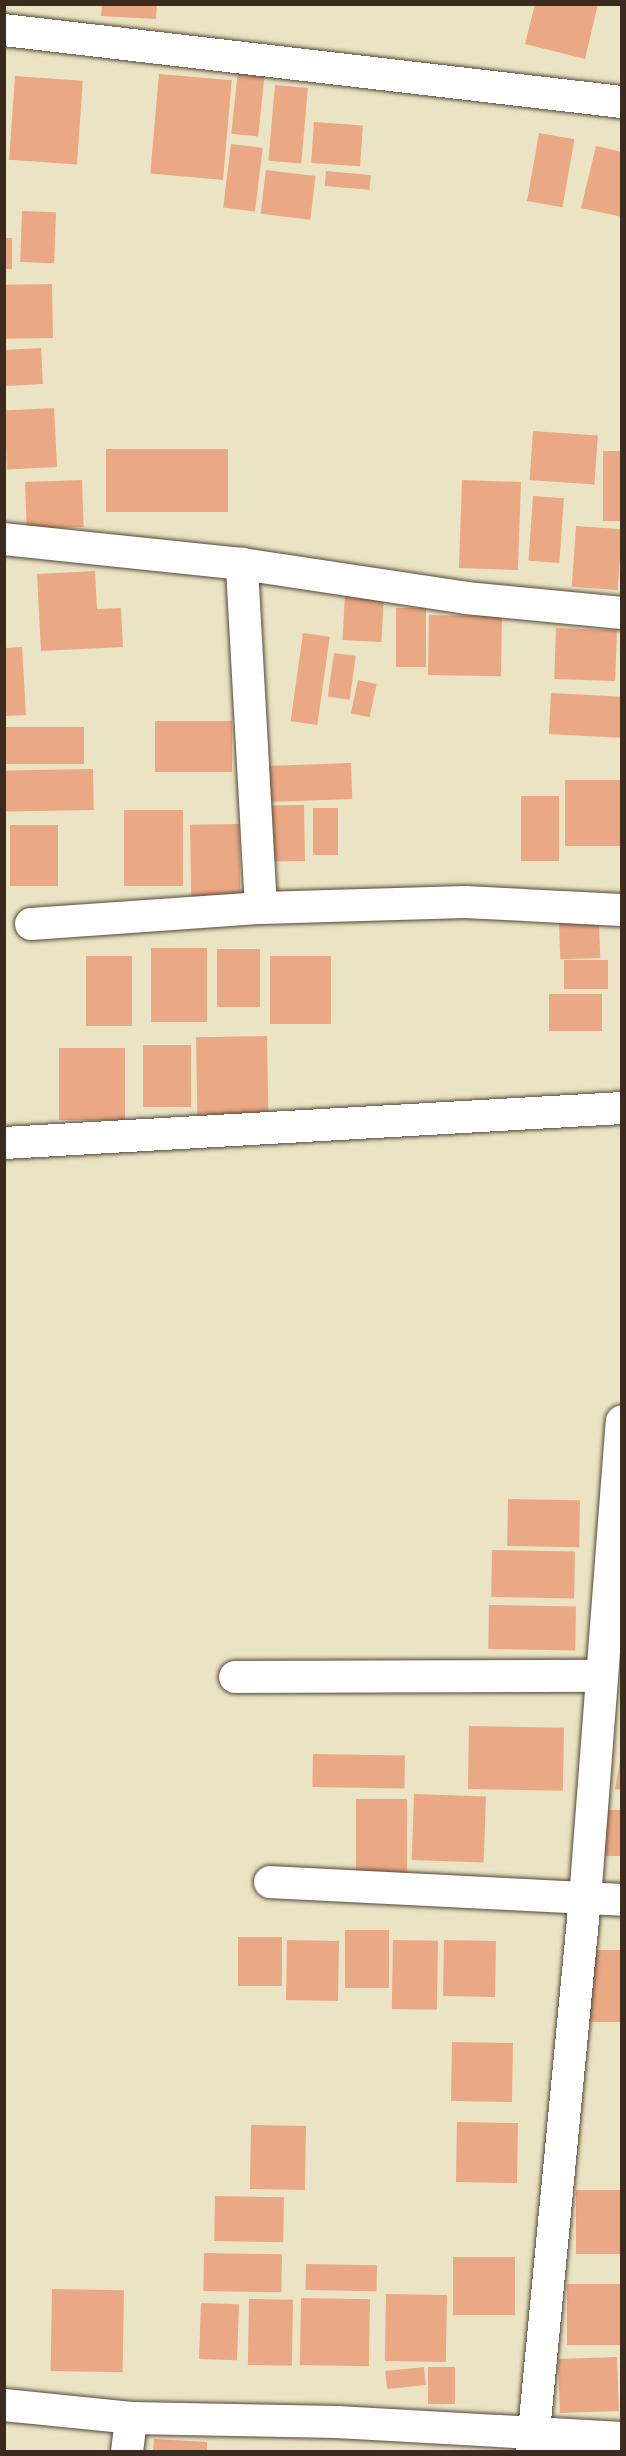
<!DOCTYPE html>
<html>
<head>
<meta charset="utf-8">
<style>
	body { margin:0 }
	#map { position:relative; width:626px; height:2456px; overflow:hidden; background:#eae4c4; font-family:"Architects Daughter",sans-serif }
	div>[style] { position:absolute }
	.building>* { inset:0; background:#eba884; transform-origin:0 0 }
	.roads { filter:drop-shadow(0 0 2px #554637) drop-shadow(0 0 2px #554637) }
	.minor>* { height:32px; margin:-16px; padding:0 16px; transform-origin:16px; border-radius:16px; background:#fff }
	span { translate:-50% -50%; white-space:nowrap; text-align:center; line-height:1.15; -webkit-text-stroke:5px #fdfcf7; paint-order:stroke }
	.frame { position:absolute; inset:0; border:6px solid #3b2a1e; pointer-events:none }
</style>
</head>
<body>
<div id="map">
	<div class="building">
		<div style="clip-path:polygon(102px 4px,157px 4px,156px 19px,101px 16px)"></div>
		<div style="clip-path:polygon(535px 4px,598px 4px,585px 59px,525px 44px)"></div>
		<div style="left:238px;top:70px;width:27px;height:64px;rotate:6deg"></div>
		<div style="left:159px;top:74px;width:73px;height:100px;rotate:5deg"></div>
		<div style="left:15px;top:76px;width:68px;height:84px;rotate:4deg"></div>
		<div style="left:275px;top:85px;width:33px;height:76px;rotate:5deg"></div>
		<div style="left:314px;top:122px;width:49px;height:41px;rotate:4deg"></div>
		<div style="left:539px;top:133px;width:36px;height:69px;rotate:10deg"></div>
		<div style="left:231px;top:144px;width:32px;height:64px;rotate:7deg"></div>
		<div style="clip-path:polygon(596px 146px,622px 152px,622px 217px,581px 208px)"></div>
		<div style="left:266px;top:170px;width:50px;height:44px;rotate:7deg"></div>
		<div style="left:326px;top:171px;width:45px;height:15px;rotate:5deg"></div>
		<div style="left:22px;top:211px;width:34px;height:51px;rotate:2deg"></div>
		<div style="left:4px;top:238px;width:8px;height:31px"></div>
		<div style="left:52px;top:284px;width:54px;height:48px;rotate:89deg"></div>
		<div style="left:41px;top:348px;width:36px;height:37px;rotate:87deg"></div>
		<div style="left:54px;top:408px;width:59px;height:50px;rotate:87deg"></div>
		<div style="left:533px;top:431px;width:65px;height:49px;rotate:4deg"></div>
		<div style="left:228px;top:449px;width:63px;height:122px;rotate:90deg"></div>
		<div style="left:603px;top:451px;width:19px;height:70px"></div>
		<div style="left:82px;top:480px;width:47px;height:57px;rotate:88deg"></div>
		<div style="left:462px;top:480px;width:59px;height:88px;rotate:2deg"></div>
		<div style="left:533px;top:496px;width:31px;height:65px;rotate:4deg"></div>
		<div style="left:576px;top:526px;width:46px;height:61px;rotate:4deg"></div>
		<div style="clip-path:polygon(95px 571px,97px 609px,121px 608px,123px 647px,41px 651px,37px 574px)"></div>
		<div style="left:345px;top:593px;width:39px;height:47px;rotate:3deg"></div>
		<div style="left:396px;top:608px;width:30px;height:59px"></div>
		<div style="left:429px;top:615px;width:73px;height:60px;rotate:1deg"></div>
		<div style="left:556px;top:628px;width:61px;height:51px;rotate:2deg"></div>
		<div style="left:303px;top:633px;width:27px;height:89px;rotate:8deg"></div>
		<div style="clip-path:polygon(22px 647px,26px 715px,4px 716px,4px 648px)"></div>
		<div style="left:334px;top:653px;width:22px;height:44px;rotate:8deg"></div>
		<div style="left:358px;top:680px;width:19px;height:34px;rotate:12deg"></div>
		<div style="left:551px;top:693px;width:71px;height:41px;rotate:3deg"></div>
		<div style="left:232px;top:721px;width:51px;height:77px;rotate:90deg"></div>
		<div style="left:4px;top:727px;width:80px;height:37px"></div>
		<div style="left:351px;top:763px;width:36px;height:85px;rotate:88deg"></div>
		<div style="left:93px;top:769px;width:41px;height:88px;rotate:89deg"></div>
		<div style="left:565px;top:780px;width:57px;height:66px"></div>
		<div style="left:521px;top:796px;width:38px;height:65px"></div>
		<div style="left:304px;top:805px;width:56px;height:34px;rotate:89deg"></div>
		<div style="left:313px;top:808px;width:25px;height:47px"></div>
		<div style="left:183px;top:810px;width:76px;height:59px;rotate:90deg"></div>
		<div style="left:239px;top:824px;width:80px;height:49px;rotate:89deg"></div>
		<div style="left:10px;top:825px;width:48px;height:61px"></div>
		<div style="left:599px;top:921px;width:37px;height:40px;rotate:88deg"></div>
		<div style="left:151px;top:948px;width:56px;height:74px"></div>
		<div style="left:217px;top:949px;width:43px;height:58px"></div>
		<div style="left:86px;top:956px;width:46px;height:70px"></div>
		<div style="left:331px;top:956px;width:68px;height:61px;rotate:90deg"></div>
		<div style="left:608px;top:960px;width:29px;height:44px;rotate:90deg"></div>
		<div style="left:602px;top:994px;width:37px;height:53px;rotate:90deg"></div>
		<div style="left:267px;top:1036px;width:78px;height:71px;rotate:89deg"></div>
		<div style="left:191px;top:1045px;width:62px;height:48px;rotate:90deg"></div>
		<div style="left:59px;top:1048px;width:66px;height:72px"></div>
		<div style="left:508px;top:1499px;width:72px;height:47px;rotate:1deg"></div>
		<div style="left:492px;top:1550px;width:83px;height:47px;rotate:1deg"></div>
		<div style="left:489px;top:1605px;width:87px;height:44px;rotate:1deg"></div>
		<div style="left:469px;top:1726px;width:95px;height:63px;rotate:1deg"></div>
		<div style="left:313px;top:1754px;width:92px;height:33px;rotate:1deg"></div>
		<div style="clip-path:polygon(620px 1761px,622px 1761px,622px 1790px,615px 1789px)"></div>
		<div style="left:414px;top:1794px;width:72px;height:66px;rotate:2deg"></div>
		<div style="left:356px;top:1799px;width:51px;height:79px"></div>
		<div style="left:597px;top:1810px;width:25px;height:46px"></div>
		<div style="left:345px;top:1930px;width:44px;height:58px"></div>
		<div style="left:238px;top:1937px;width:44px;height:49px"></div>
		<div style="left:287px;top:1940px;width:52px;height:60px;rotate:1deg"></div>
		<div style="left:393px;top:1940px;width:45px;height:69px;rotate:1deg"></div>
		<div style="left:444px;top:1940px;width:52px;height:56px;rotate:1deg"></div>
		<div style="left:622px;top:1950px;width:72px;height:37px;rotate:90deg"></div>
		<div style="left:452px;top:2042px;width:61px;height:59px;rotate:1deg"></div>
		<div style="left:457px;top:2122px;width:61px;height:60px;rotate:1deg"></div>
		<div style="left:251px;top:2125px;width:55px;height:64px;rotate:1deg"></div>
		<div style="left:576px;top:2190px;width:46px;height:64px"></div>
		<div style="left:215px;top:2196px;width:69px;height:45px;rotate:1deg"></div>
		<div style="left:204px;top:2253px;width:78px;height:38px;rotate:1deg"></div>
		<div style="left:453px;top:2257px;width:62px;height:58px"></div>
		<div style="left:306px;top:2264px;width:71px;height:26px;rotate:1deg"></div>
		<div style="left:567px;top:2284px;width:55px;height:61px"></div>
		<div style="left:52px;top:2289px;width:72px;height:82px;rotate:1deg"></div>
		<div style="left:386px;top:2294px;width:61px;height:67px;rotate:1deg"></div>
		<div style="left:301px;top:2298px;width:69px;height:67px;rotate:1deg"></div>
		<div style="left:249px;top:2299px;width:44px;height:66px;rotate:1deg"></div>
		<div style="left:201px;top:2303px;width:38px;height:56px;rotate:2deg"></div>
		<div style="left:617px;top:2357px;width:54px;height:59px;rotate:88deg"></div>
		<div style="left:424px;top:2367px;width:18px;height:39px;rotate:84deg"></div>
		<div style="left:455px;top:2367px;width:37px;height:27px;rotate:90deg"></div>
		<div style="clip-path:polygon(154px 2439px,207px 2442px,207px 2452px,153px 2452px)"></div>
	</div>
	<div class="roads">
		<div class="minor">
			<div style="left:4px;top:30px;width:622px;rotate:6.65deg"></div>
			<div style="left:4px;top:539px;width:239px;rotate:6deg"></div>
			<div style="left:242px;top:564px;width:227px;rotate:8.6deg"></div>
			<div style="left:466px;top:598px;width:157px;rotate:5.5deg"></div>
			<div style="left:261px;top:908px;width:204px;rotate:-1.7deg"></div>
			<div style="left:465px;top:902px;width:157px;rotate:2.9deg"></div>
			<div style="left:31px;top:924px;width:231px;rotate:-4deg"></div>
			<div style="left:261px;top:908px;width:345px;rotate:-93.2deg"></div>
			<div style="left:4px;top:1143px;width:619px;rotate:-3.24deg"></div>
			<div style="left:235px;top:1677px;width:367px;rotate:-0.2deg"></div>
			<div style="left:270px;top:1882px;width:352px;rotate:2.9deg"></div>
			<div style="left:4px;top:2405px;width:128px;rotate:5.8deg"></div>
			<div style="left:131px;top:2418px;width:206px;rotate:1.1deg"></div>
			<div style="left:337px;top:2422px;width:285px;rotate:3.2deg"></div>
			<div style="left:127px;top:2452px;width:34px;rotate:-83deg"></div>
			<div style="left:532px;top:2452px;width:556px;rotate:-84.53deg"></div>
			<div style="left:585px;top:1899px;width:479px;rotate:-85.6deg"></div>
		</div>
	</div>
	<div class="frame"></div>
</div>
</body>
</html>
